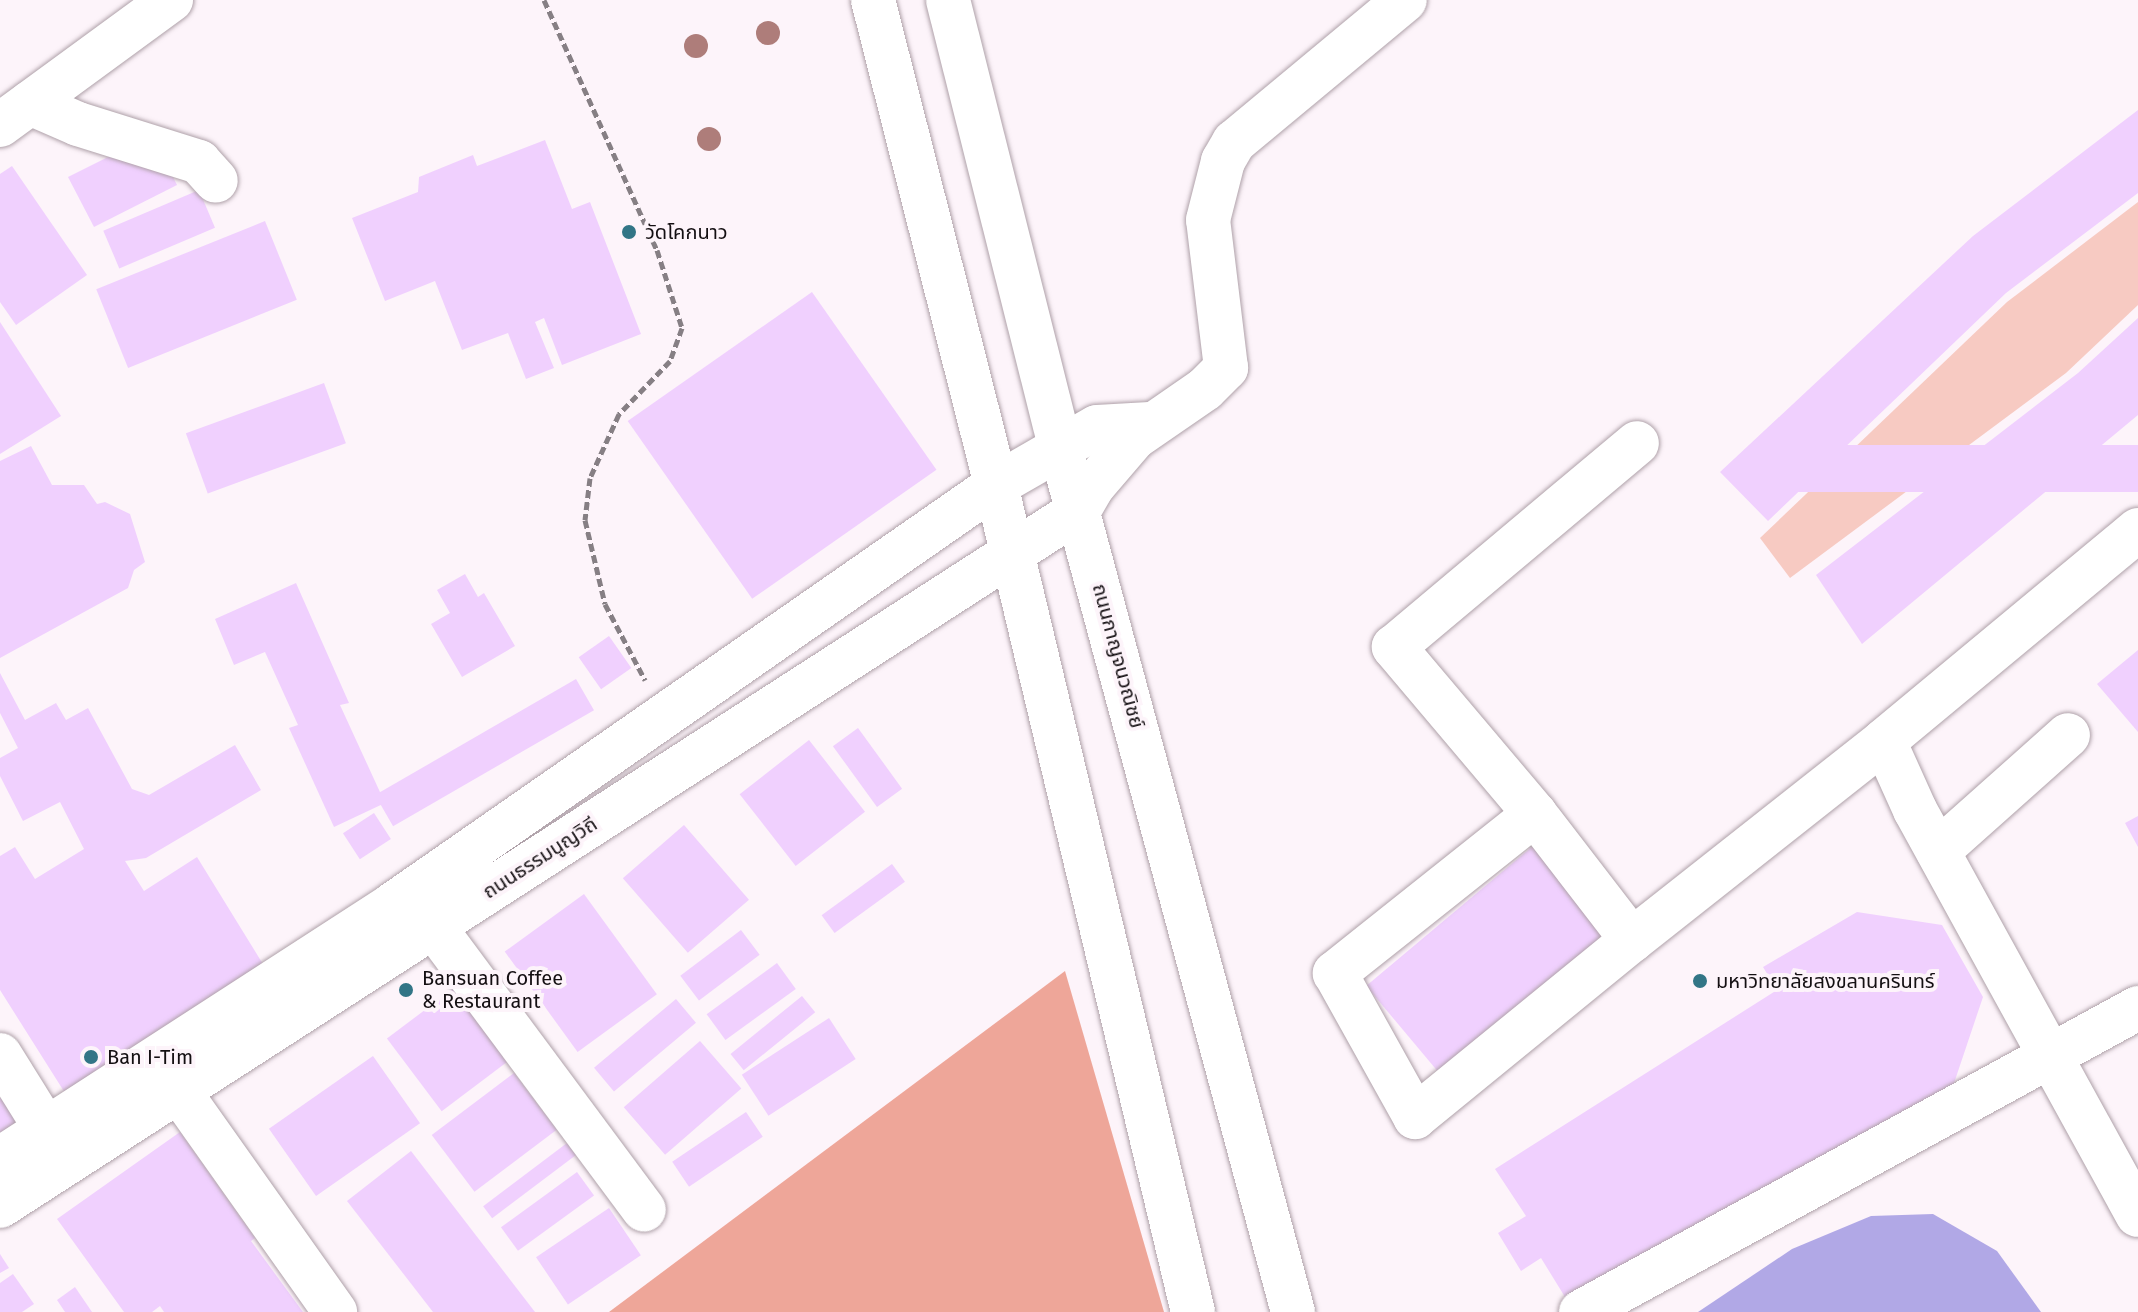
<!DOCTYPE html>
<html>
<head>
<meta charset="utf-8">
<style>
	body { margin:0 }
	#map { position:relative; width:2138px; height:1312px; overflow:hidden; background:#fdf4fa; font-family:"Fira Sans","Noto Sans Thai",sans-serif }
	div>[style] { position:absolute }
	.green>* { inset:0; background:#f7cac2 }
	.forest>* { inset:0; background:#eea699 }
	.water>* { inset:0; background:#b1a8e6 }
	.building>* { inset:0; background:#f0d0fe; transform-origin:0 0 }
	.path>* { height:5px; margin-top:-2.5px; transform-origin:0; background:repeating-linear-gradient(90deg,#867f84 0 8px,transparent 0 12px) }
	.roads { filter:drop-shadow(0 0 2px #afa1a9) drop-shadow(0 0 2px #afa1a9) }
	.minor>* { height:44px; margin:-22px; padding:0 22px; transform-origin:22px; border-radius:22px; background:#fff }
	.major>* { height:44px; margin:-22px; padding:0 22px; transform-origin:22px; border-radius:22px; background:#fff }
	.trees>* { width:24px; height:24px; margin:-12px; border-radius:50%; background:#ae7d7a }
	.dots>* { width:22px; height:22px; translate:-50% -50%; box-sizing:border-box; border:4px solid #fdf4fa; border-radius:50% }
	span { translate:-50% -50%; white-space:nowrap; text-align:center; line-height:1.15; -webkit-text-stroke:8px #fdf4fa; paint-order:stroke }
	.poi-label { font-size:20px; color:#140f12 }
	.left { translate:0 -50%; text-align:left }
	.street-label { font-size:20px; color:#140f12 }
</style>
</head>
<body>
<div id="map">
	<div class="green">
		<div style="clip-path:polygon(2138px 202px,2138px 305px,2066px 373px,1790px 578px,1760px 538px,2007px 302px)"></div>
	</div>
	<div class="forest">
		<div style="clip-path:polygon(1065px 971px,1164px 1312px,609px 1312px)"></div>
	</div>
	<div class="water">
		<div style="clip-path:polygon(1933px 1214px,1997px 1251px,2041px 1312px,1698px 1312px,1792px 1249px,1871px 1216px)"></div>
	</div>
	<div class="building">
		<div style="clip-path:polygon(2138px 110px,2138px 193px,2006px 293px,1768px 521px,1720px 472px,1973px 236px)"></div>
		<div style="clip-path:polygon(545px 140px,572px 209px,590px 202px,641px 334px,562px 365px,544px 318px,535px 322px,554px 368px,526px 379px,508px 333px,462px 350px,435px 281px,385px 301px,352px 218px,418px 192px,419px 177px,473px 155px,477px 166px)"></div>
		<div style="clip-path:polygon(112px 155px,169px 169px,177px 185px,94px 227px,68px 177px)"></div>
		<div style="clip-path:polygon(12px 166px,87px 275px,16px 325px,0 302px,0 174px)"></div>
		<div style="left:199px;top:190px;width:41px;height:104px;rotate:67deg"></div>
		<div style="left:265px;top:221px;width:85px;height:182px;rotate:68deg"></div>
		<div style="left:812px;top:292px;width:217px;height:225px;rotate:55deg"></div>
		<div style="clip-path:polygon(2138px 318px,2138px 415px,1862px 644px,1816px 575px,2078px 373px)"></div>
		<div style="clip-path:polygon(0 322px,61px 416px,0 454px)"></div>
		<div style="left:324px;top:383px;width:64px;height:147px;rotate:70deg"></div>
		<div style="left:2138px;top:445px;width:47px;height:345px;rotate:90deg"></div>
		<div style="clip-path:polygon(31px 446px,52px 485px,84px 485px,97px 504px,105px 502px,130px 514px,145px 562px,134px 570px,128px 588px,0 658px,0 461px)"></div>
		<div style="clip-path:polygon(465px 574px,478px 597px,484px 593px,515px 646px,462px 677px,431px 624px,450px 613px,437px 590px)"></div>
		<div style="clip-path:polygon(296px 583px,349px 703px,340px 705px,385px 803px,334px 827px,289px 728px,298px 725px,265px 652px,234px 665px,215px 619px)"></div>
		<div style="left:609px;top:636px;width:39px;height:37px;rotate:55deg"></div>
		<div style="clip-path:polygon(2138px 650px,2138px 732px,2097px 684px)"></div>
		<div style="clip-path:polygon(0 673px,25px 720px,56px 703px,66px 720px,88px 708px,132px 789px,149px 795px,235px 745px,261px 790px,146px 858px,125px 861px,144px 891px,197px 857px,266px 969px,65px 1093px,0 990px,0 856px,15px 847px,35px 879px,84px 849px,60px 802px,23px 821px,0 776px,0 758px,18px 748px,0 713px)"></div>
		<div style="left:576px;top:679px;width:36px;height:232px;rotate:60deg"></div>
		<div style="left:858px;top:728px;width:75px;height:31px;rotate:54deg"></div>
		<div style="left:809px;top:740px;width:91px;height:88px;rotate:52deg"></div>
		<div style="left:374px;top:813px;width:31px;height:37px;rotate:57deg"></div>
		<div style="clip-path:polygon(2138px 816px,2138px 847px,2125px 823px)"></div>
		<div style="left:684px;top:825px;width:99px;height:81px;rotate:49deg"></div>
		<div style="left:1540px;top:840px;width:126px;height:227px;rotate:50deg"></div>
		<div style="left:892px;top:864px;width:22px;height:87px;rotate:54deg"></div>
		<div style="left:584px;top:894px;width:124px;height:98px;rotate:54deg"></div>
		<div style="clip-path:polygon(1857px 912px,1942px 925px,1983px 997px,1949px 1098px,1573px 1310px,1541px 1258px,1521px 1271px,1498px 1233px,1526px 1216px,1495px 1169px,1777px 990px,1763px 967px)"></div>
		<div style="left:741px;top:930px;width:31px;height:76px;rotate:53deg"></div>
		<div style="left:777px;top:963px;width:32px;height:87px;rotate:54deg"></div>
		<div style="left:458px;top:985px;width:91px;height:89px;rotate:53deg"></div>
		<div style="left:802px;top:996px;width:21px;height:92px;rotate:51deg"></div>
		<div style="left:676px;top:999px;width:31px;height:107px;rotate:50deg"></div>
		<div style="left:829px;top:1018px;width:49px;height:104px;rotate:57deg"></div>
		<div style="left:700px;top:1041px;width:63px;height:101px;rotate:49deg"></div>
		<div style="left:373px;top:1056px;width:82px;height:127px;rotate:55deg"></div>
		<div style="left:514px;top:1073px;width:71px;height:103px;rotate:53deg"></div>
		<div style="clip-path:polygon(0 1097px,19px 1125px,0 1137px)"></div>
		<div style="left:746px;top:1112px;width:30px;height:89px;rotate:56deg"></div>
		<div style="clip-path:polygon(180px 1132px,255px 1238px,251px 1241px,303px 1312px,164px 1312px,160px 1306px,152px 1312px,124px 1312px,57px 1219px)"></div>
		<div style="left:567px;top:1143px;width:15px;height:105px;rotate:53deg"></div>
		<div style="clip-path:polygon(411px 1151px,535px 1312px,433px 1312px,347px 1201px)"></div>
		<div style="left:577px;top:1172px;width:29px;height:94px;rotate:54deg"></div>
		<div style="left:609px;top:1208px;width:57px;height:88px;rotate:56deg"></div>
		<div style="clip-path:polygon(0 1254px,9px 1268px,0 1273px)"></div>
		<div style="clip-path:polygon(13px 1274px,34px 1304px,22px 1312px,0 1312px,0 1283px)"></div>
		<div style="clip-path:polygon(75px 1287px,92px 1312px,65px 1312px,57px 1300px)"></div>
	</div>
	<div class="path">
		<div style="left:544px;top:0;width:274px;rotate:65.7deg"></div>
		<div style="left:657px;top:250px;width:82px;rotate:72.2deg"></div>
		<div style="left:682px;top:328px;width:35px;rotate:110deg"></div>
		<div style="left:670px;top:361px;width:74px;rotate:133.9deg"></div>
		<div style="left:619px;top:414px;width:70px;rotate:114.4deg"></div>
		<div style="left:590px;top:478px;width:42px;rotate:96.8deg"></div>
		<div style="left:585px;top:520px;width:86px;rotate:76.6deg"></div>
		<div style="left:605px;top:604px;width:86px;rotate:62.2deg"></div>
	</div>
	<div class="roads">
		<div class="minor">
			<div style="left:30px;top:103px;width:52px;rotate:23.6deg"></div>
			<div style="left:78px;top:124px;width:127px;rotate:17.4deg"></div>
			<div style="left:199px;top:162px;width:25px;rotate:48deg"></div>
			<div style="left:0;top:125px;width:212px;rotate:-36.2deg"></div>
			<div style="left:2138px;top:530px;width:330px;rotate:140.3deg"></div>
			<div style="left:1884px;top:741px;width:76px;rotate:65.8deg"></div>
			<div style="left:1915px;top:810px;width:462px;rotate:61.2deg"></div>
			<div style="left:1535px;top:814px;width:219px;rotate:-130.2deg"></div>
			<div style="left:1394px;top:647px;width:317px;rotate:-40deg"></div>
			<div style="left:1938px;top:851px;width:174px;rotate:-41.7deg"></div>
			<div style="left:434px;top:927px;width:352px;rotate:53.4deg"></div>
			<div style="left:1632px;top:940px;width:159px;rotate:-127.6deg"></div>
			<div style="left:1535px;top:814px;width:256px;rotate:141.5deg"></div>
			<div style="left:1335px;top:973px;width:165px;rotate:60.9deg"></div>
			<div style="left:1415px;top:1117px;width:280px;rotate:-39.2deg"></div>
			<div style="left:1632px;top:940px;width:321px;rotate:-38.3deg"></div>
			<div style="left:0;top:1055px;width:87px;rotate:58.1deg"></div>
			<div style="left:178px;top:1090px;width:272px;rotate:54.7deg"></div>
			<div style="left:0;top:1159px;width:467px;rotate:-32.9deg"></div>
			<div style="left:392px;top:905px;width:736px;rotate:-34.81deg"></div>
			<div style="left:996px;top:485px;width:116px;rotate:-29.9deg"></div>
			<div style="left:1097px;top:427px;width:53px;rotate:-3.2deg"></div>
			<div style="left:0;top:1206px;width:1284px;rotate:-32.82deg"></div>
			<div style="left:1079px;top:510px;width:28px;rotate:-60deg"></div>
			<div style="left:1093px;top:486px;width:63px;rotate:-49.5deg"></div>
			<div style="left:1134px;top:438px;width:86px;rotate:-34.6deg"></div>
			<div style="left:1205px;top:389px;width:30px;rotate:-45deg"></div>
			<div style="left:1226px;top:368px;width:149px;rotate:-96.9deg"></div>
			<div style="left:1208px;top:220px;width:61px;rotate:-75.7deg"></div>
			<div style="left:1223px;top:161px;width:22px;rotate:-60deg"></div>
			<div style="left:1234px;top:142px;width:222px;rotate:-39.7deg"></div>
			<div style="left:1581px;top:1312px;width:635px;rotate:-28.62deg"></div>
		</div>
		<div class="major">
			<div style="left:873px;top:0;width:500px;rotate:75.77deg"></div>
			<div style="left:996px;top:485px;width:850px;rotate:76.6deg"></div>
			<div style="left:948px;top:0;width:460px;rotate:75.9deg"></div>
			<div style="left:1060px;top:446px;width:897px;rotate:74.94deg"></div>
		</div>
	</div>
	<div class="trees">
		<div style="left:768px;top:33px"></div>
		<div style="left:696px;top:46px"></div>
		<div style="left:709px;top:139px"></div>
	</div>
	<div class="dots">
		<div style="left:629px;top:232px;background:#327586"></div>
		<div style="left:1700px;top:981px;background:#327586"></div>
		<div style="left:406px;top:990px;background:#327586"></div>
		<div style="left:91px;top:1057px;background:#327586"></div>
	</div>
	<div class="poi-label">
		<span class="left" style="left:645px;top:232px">วัดโคกนาว</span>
		<span class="left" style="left:422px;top:990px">Bansuan Coffee<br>&amp; Restaurant</span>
		<span class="left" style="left:1716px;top:981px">มหาวิทยาลัยสงขลานครินทร์</span>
		<span class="left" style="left:107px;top:1057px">Ban I-Tim</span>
	</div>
	<div class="street-label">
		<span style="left:1118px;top:656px;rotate:75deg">ถนนกาญจนวณิชย์</span>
		<span style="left:540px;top:858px;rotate:-33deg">ถนนธรรมนูญวิถี</span>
	</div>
</div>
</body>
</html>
